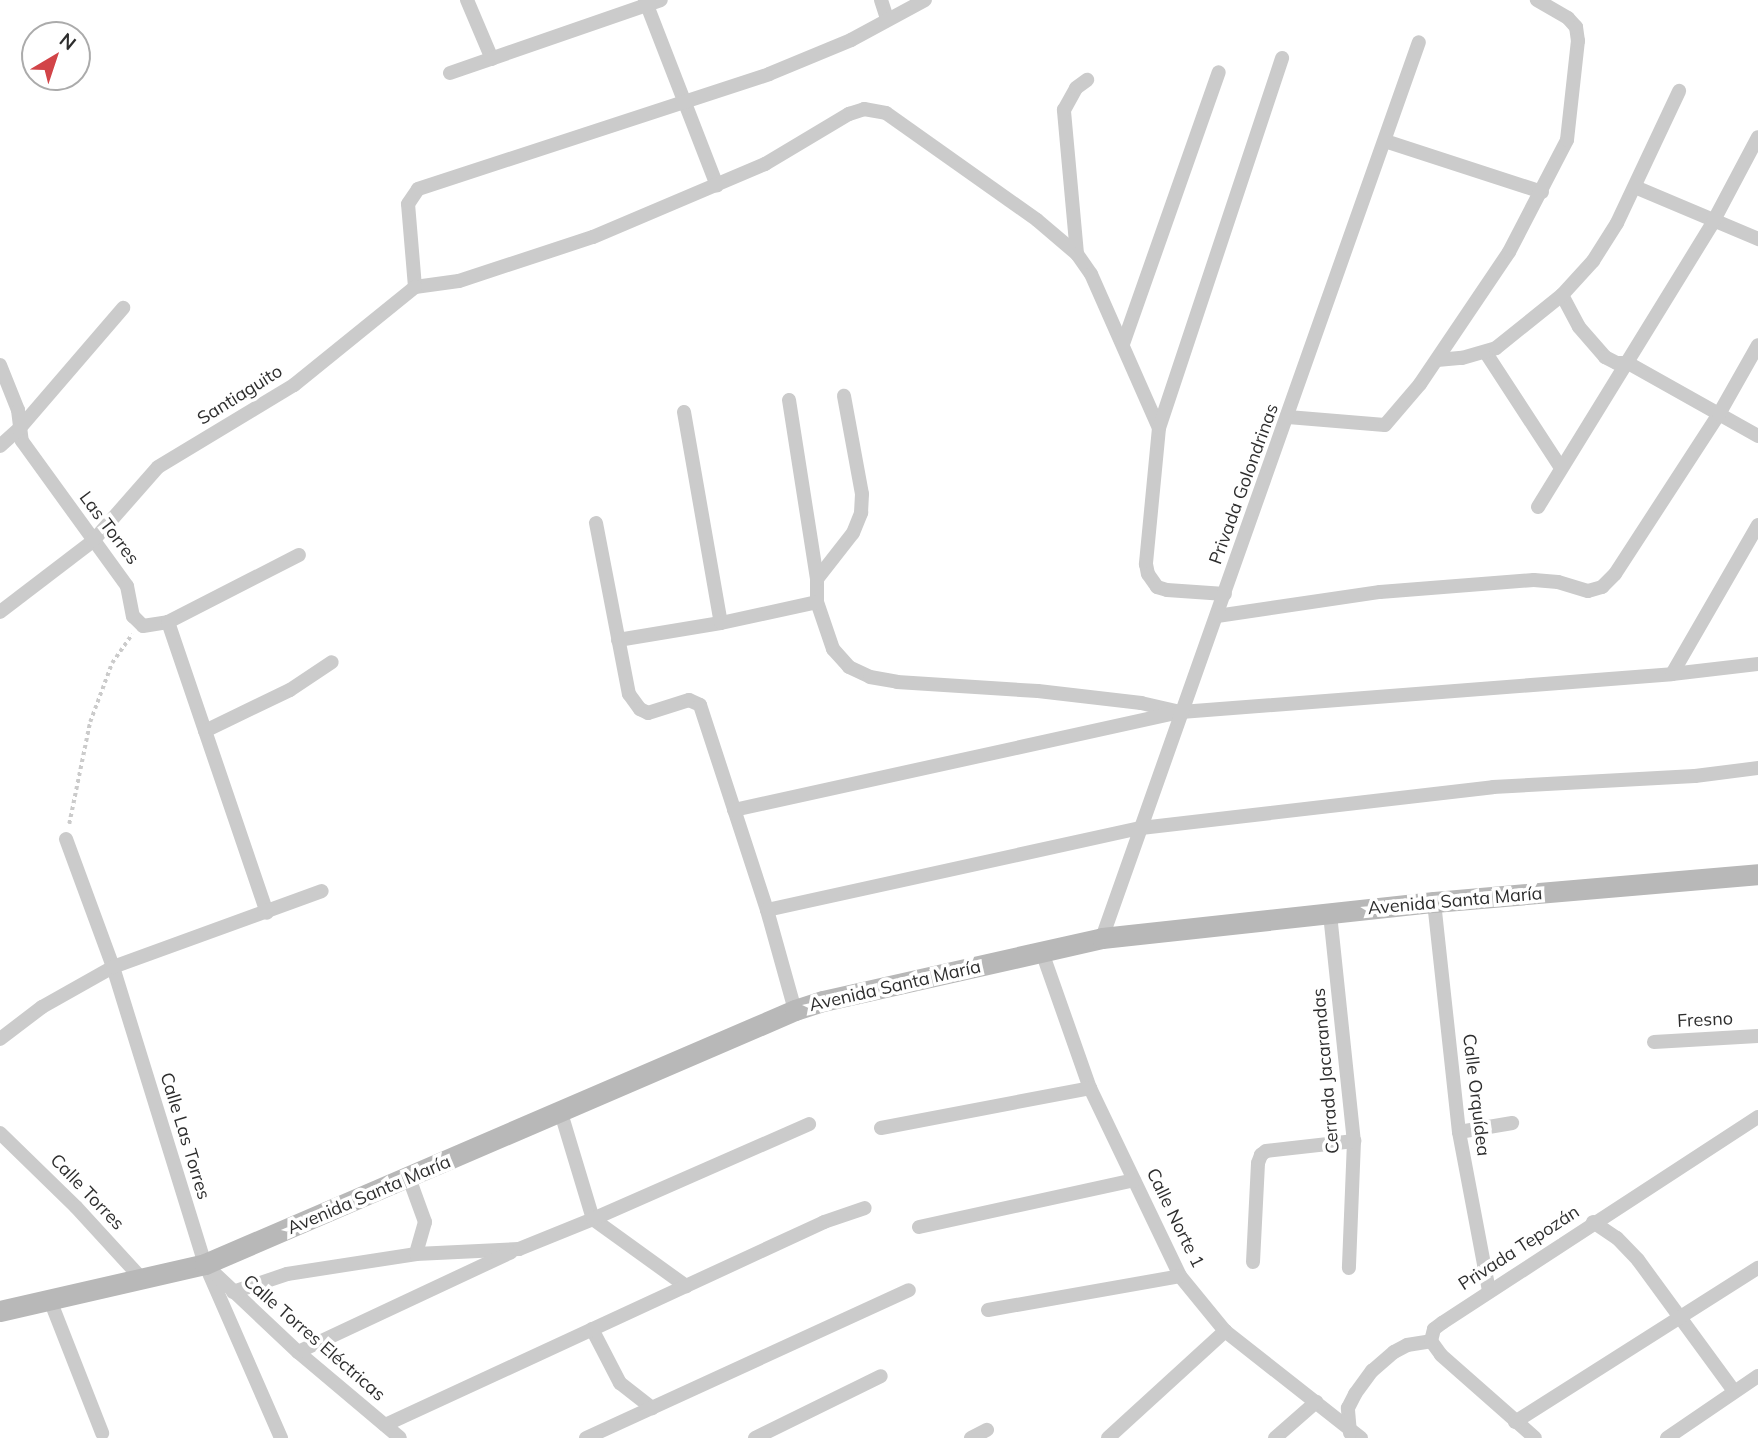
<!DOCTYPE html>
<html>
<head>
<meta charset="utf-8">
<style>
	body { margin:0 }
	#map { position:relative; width:1758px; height:1438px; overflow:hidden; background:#fff; font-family:Mulish,sans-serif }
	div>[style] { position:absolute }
	.path>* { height:3.5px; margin-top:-1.75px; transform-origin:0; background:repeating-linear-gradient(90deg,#cbcbcb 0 3.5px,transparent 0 7px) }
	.street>* { height:14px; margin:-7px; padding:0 7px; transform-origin:7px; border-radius:7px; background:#cbcbcb }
	.secondary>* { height:21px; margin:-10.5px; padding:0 10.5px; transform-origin:10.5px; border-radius:10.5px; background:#b8b8b8 }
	span { translate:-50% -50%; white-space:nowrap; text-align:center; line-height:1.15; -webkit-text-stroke:7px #fff; paint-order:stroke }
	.street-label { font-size:18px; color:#2e2e2e }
	.north { position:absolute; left:21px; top:21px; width:70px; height:70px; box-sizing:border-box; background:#fff; border:2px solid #ababab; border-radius:50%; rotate:39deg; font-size:19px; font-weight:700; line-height:28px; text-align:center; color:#2e2e2e }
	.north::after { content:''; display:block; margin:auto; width:24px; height:32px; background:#d24448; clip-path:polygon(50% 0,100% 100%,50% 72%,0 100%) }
</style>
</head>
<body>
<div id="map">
	<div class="path">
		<div style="left:69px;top:824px;width:104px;rotate:-78.4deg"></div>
		<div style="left:90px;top:722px;width:63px;rotate:-69.6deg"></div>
		<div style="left:112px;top:663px;width:35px;rotate:-55deg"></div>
	</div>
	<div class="street">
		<div style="left:467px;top:0;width:64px;rotate:67deg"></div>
		<div style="left:645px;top:0;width:199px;rotate:68.8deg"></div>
		<div style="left:881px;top:0;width:20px;rotate:72deg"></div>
		<div style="left:450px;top:73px;width:223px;rotate:-19.1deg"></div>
		<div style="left:1385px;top:141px;width:165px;rotate:18deg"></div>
		<div style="left:1635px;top:187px;width:134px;rotate:22.9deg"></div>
		<div style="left:1077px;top:254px;width:145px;rotate:-95.2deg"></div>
		<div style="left:1064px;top:110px;width:25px;rotate:-61deg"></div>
		<div style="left:1076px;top:88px;width:14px;rotate:-36deg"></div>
		<div style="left:415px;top:287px;width:44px;rotate:-7.8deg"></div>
		<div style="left:459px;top:281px;width:141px;rotate:-18.2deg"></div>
		<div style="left:593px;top:237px;width:187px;rotate:-23deg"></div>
		<div style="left:765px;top:164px;width:98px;rotate:-30.8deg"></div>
		<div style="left:849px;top:114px;width:16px;rotate:-18deg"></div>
		<div style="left:864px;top:109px;width:22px;rotate:10deg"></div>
		<div style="left:886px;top:113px;width:185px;rotate:35.3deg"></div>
		<div style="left:1037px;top:220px;width:52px;rotate:40.4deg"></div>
		<div style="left:1077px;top:254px;width:24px;rotate:55deg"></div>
		<div style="left:1091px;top:274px;width:168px;rotate:66.2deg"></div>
		<div style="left:1159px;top:428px;width:137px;rotate:95.5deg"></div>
		<div style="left:1146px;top:564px;width:10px;rotate:79deg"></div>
		<div style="left:1148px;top:574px;width:16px;rotate:55deg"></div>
		<div style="left:1157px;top:587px;width:10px;rotate:17deg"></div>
		<div style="left:1167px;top:590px;width:58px;rotate:3.9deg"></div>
		<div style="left:415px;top:287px;width:83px;rotate:-94.8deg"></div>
		<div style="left:408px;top:204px;width:18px;rotate:-56deg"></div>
		<div style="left:418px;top:189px;width:369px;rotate:-18.1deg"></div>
		<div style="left:769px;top:74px;width:89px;rotate:-22.5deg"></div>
		<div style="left:851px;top:40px;width:84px;rotate:-28.4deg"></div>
		<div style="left:1562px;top:295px;width:36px;rotate:62deg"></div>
		<div style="left:1579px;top:327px;width:40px;rotate:49deg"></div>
		<div style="left:1605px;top:357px;width:13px;rotate:27deg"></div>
		<div style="left:1617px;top:363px;width:11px"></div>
		<div style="left:1628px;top:363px;width:149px;rotate:29.3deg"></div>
		<div style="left:1123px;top:344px;width:288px;rotate:-70.6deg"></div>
		<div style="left:1486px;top:353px;width:137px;rotate:56.9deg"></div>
		<div style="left:1437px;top:360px;width:25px;rotate:-5deg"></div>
		<div style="left:1462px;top:358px;width:35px;rotate:-16deg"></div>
		<div style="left:1496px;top:348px;width:85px;rotate:-38.8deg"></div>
		<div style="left:1562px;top:295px;width:46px;rotate:-47.6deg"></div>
		<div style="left:1593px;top:261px;width:45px;rotate:-57.7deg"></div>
		<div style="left:1617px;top:223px;width:146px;rotate:-64.8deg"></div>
		<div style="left:0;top:365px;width:48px;rotate:68.2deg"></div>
		<div style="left:18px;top:410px;width:31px;rotate:83deg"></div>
		<div style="left:22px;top:441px;width:179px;rotate:54.1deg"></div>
		<div style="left:127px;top:586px;width:31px;rotate:79deg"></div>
		<div style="left:133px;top:616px;width:14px;rotate:45deg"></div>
		<div style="left:143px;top:626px;width:25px;rotate:-9deg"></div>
		<div style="left:168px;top:622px;width:147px;rotate:-27.1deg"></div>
		<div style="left:789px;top:400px;width:181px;rotate:81.1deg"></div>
		<div style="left:817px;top:579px;width:23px;rotate:90deg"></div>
		<div style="left:817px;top:602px;width:50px;rotate:71.2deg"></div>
		<div style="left:833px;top:649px;width:24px;rotate:48deg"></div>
		<div style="left:849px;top:667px;width:23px;rotate:25deg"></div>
		<div style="left:870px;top:677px;width:27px;rotate:10deg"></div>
		<div style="left:897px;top:682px;width:141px;rotate:3.7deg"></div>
		<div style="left:1038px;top:691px;width:104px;rotate:6.6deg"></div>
		<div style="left:1141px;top:703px;width:36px;rotate:13deg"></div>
		<div style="left:684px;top:412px;width:214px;rotate:80.1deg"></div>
		<div style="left:1288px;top:417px;width:97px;rotate:4.7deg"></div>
		<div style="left:1385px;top:425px;width:54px;rotate:-49.5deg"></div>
		<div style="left:1420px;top:384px;width:159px;rotate:-56deg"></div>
		<div style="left:1509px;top:252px;width:126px;rotate:-62.6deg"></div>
		<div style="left:1567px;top:140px;width:100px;rotate:-83.7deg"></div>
		<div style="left:1578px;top:41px;width:14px;rotate:-98deg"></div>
		<div style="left:1576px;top:27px;width:12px;rotate:-132deg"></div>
		<div style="left:1568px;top:18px;width:36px;rotate:-150deg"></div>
		<div style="left:1159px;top:428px;width:390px;rotate:-71.6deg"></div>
		<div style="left:0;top:446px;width:25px;rotate:-42deg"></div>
		<div style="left:19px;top:429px;width:160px;rotate:-49.3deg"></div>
		<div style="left:1538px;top:507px;width:334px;rotate:-58.4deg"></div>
		<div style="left:1713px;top:222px;width:96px;rotate:-62.1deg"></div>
		<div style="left:596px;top:523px;width:174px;rotate:79.1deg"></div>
		<div style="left:629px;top:694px;width:19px;rotate:54deg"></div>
		<div style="left:640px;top:709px;width:9px;rotate:27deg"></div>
		<div style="left:648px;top:713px;width:43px;rotate:-17.6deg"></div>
		<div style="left:689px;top:700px;width:12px;rotate:24deg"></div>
		<div style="left:700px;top:705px;width:216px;rotate:71.9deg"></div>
		<div style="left:767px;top:910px;width:104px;rotate:74.4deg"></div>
		<div style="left:817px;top:579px;width:58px;rotate:-52deg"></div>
		<div style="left:853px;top:533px;width:22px;rotate:-68deg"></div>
		<div style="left:861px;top:513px;width:19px;rotate:-87deg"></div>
		<div style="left:862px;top:494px;width:100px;rotate:-100.4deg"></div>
		<div style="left:0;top:612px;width:117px;rotate:-37.4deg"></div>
		<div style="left:93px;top:541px;width:98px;rotate:-48.7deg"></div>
		<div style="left:158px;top:467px;width:159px;rotate:-31.1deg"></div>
		<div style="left:294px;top:385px;width:156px;rotate:-39deg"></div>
		<div style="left:1217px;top:616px;width:165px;rotate:-8.4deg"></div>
		<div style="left:1380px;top:592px;width:154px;rotate:-4.5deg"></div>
		<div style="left:1534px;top:580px;width:24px;rotate:5deg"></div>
		<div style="left:1558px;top:582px;width:31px;rotate:17deg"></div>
		<div style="left:1588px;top:591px;width:15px;rotate:-16deg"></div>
		<div style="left:1602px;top:587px;width:18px;rotate:-45deg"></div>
		<div style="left:1615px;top:574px;width:191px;rotate:-57deg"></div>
		<div style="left:1719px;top:414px;width:79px;rotate:-60.5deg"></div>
		<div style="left:168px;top:622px;width:307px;rotate:71.2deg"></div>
		<div style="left:618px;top:640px;width:104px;rotate:-9.4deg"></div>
		<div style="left:721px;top:623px;width:98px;rotate:-12.3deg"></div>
		<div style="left:1672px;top:674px;width:172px;rotate:-60deg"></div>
		<div style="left:205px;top:731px;width:94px;rotate:-25.8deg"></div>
		<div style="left:290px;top:690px;width:50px;rotate:-33.7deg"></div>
		<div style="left:734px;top:810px;width:458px;rotate:-12.4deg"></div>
		<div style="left:1181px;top:712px;width:492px;rotate:-4.4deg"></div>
		<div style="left:1672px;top:674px;width:87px;rotate:-6.6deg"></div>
		<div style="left:66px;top:839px;width:136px;rotate:69.8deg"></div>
		<div style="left:113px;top:967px;width:311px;rotate:72.8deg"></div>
		<div style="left:205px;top:1264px;width:190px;rotate:66.4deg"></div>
		<div style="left:1434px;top:902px;width:231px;rotate:83.8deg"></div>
		<div style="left:1459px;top:1132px;width:162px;rotate:79.3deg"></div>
		<div style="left:767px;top:910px;width:383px;rotate:-12.4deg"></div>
		<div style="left:1141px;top:828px;width:354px;rotate:-6.6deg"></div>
		<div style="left:1493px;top:787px;width:202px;rotate:-3.1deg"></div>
		<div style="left:1695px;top:776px;width:64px;rotate:-7.2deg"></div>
		<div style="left:1330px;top:914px;width:228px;rotate:84deg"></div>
		<div style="left:1354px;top:1141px;width:127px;rotate:92.3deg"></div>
		<div style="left:1102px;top:938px;width:950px;rotate:-70.52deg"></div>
		<div style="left:1042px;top:952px;width:144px;rotate:70.6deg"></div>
		<div style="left:1090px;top:1088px;width:208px;rotate:64.4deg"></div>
		<div style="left:1180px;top:1276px;width:71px;rotate:50.7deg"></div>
		<div style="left:1225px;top:1331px;width:173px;rotate:38.2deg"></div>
		<div style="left:0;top:1039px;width:53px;rotate:-37.3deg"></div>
		<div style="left:42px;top:1007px;width:81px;rotate:-29.4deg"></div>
		<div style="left:113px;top:967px;width:222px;rotate:-20deg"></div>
		<div style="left:1654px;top:1042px;width:104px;rotate:-3.3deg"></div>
		<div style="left:561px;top:1113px;width:111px;rotate:73.2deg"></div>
		<div style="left:593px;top:1219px;width:115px;rotate:35.8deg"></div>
		<div style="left:881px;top:1128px;width:213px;rotate:-10.8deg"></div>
		<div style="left:1459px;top:1132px;width:54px;rotate:-9.6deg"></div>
		<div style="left:0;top:1133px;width:106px;rotate:44.2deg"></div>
		<div style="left:76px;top:1207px;width:99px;rotate:47.5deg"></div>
		<div style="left:409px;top:1178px;width:47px;rotate:70deg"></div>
		<div style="left:425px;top:1222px;width:33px;rotate:106deg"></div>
		<div style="left:1593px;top:1222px;width:29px;rotate:34deg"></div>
		<div style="left:1617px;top:1238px;width:30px;rotate:46deg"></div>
		<div style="left:1638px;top:1260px;width:161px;rotate:53.8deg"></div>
		<div style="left:919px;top:1227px;width:220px;rotate:-12.3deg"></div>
		<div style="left:1253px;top:1262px;width:99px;rotate:-87.1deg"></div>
		<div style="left:1258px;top:1163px;width:9px;rotate:-69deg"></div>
		<div style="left:1261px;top:1155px;width:6px;rotate:-39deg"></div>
		<div style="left:1266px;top:1151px;width:89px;rotate:-6.5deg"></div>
		<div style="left:211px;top:1270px;width:120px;rotate:43.3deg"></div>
		<div style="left:298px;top:1352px;width:133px;rotate:40.1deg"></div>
		<div style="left:233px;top:1292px;width:57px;rotate:-18.4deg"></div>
		<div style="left:287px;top:1274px;width:131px;rotate:-8.8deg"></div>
		<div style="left:416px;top:1254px;width:103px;rotate:-2.8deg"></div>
		<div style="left:519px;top:1249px;width:80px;rotate:-22.1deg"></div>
		<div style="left:593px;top:1219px;width:236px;rotate:-23.7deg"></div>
		<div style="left:50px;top:1300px;width:143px;rotate:68.6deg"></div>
		<div style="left:988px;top:1310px;width:195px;rotate:-10deg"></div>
		<div style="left:592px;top:1329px;width:61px;rotate:62.6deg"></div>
		<div style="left:620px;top:1383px;width:41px;rotate:38deg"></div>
		<div style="left:1431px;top:1341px;width:17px;rotate:54deg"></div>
		<div style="left:1441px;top:1355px;width:125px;rotate:41.4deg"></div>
		<div style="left:298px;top:1352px;width:235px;rotate:-25.1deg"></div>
		<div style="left:1515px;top:1422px;width:288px;rotate:-32.4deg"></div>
		<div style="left:385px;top:1425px;width:484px;rotate:-24.8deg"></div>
		<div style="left:824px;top:1222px;width:43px;rotate:-18.9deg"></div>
		<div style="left:1350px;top:1433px;width:25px;rotate:-95deg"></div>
		<div style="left:1348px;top:1408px;width:16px;rotate:-63deg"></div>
		<div style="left:1355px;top:1394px;width:29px;rotate:-54deg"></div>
		<div style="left:1372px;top:1371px;width:29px;rotate:-41deg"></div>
		<div style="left:1394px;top:1352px;width:15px;rotate:-28deg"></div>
		<div style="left:1407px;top:1345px;width:24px;rotate:-9deg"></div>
		<div style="left:1431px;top:1341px;width:12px;rotate:-76deg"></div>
		<div style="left:1434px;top:1329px;width:10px;rotate:-37deg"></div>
		<div style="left:1442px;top:1323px;width:377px;rotate:-33.1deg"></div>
		<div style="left:586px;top:1438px;width:355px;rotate:-24.6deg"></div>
		<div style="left:755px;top:1438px;width:140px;rotate:-26.2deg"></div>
		<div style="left:971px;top:1438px;width:18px;rotate:-27deg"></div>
		<div style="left:1108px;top:1438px;width:159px;rotate:-42.4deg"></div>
		<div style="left:1275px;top:1438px;width:55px;rotate:-41.3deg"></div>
		<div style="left:1667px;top:1438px;width:110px;rotate:-34.3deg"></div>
	</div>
	<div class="secondary">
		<div style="left:0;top:1311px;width:210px;rotate:-12.9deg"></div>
		<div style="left:205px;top:1264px;width:642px;rotate:-23.29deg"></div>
		<div style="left:795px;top:1010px;width:29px;rotate:-18deg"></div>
		<div style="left:823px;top:1001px;width:286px;rotate:-12.7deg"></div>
		<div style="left:1102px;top:938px;width:334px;rotate:-6.2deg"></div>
		<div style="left:1434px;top:902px;width:325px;rotate:-4.9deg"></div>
	</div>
	<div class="street-label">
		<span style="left:240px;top:395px;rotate:-32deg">Santiaguito</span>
		<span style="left:1244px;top:484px;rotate:-70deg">Privada Golondrinas</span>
		<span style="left:109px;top:528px;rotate:53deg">Las Torres</span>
		<span style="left:1455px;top:901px;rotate:-5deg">Avenida Santa María</span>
		<span style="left:895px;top:986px;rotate:-13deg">Avenida Santa María</span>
		<span style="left:1705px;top:1020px;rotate:-3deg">Fresno</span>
		<span style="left:1326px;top:1071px;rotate:-95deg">Cerrada Jacarandas</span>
		<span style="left:1476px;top:1095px;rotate:83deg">Calle Orquídea</span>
		<span style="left:185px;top:1136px;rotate:73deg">Calle Las Torres</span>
		<span style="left:87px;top:1192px;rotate:46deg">Calle Torres</span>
		<span style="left:369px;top:1195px;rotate:-23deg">Avenida Santa María</span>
		<span style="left:1175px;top:1218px;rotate:64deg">Calle Norte 1</span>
		<span style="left:1519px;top:1248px;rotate:-33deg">Privada Tepozán</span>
		<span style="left:314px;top:1338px;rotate:41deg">Calle Torres Eléctricas</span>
	</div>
	<div class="north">N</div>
</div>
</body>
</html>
